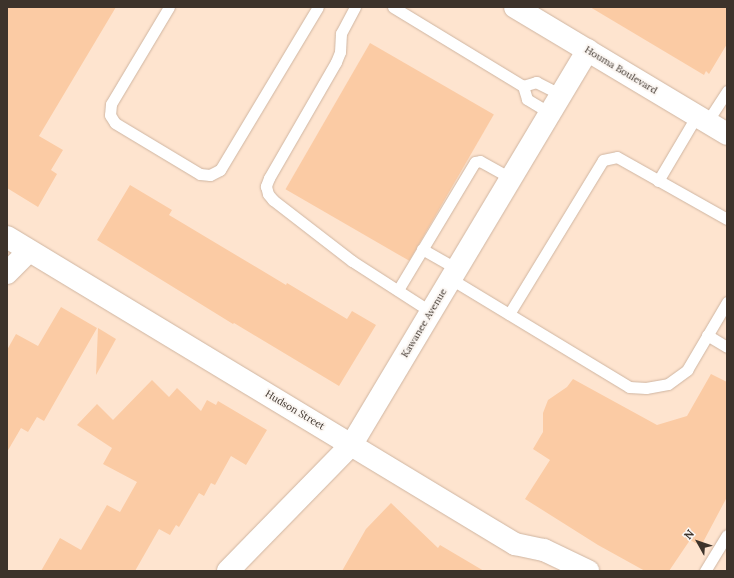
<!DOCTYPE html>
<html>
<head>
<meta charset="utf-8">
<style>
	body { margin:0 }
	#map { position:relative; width:734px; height:578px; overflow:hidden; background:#fee4cf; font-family:Lora,serif }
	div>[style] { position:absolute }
	.building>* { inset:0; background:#fbcba4; transform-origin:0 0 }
	.roads { filter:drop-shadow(0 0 1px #cfb5a1) drop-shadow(0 0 1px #cfb5a1) }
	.service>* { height:11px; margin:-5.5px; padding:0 5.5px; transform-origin:5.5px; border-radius:5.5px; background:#fff }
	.minor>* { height:22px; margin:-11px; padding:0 11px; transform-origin:11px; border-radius:11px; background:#fff }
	span { translate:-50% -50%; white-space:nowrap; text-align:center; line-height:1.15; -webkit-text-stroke:3.5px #fbf6f2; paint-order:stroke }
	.street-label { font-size:10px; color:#3d332b }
	.frame { position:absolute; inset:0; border:8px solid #3d332b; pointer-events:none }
	.north { position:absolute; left:678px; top:522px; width:40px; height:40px; -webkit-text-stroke:3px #fbf6f2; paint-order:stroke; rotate:310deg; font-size:11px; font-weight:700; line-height:16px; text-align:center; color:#3d332b }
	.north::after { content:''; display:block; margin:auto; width:14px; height:18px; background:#3d332b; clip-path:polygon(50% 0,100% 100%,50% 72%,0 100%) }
</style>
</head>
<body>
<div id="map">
	<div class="building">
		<div style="clip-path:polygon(7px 7px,116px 7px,39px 136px,63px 150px,51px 170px,57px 174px,38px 207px,7px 188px)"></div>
		<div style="clip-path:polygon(590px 7px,727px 7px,727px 44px,709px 74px,706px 71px,704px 75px)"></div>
		<div style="left:370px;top:43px;width:143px;height:169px;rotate:30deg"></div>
		<div style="clip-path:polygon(130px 185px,172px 210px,169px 215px,286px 285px,287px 283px,347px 319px,352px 311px,376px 325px,339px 386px,234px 323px,233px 324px,97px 240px)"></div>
		<div style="clip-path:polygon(61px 307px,97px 328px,44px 421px,37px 417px,28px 432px,21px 428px,7px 452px,7px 350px,16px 334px,38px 346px)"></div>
		<div style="clip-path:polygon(98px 328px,116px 339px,96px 375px)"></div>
		<div style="clip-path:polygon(711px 374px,727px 382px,727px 497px,701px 546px,690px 540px,669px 571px,645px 571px,598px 545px,525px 499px,550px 460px,533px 449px,543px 432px,543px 413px,548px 400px,567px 387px,573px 379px,657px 425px,687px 416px)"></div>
		<div style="clip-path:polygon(152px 380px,169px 397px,177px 388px,201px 411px,207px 400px,216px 405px,218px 401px,267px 430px,246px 465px,231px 456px,215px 485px,211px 483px,204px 496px,199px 493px,179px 527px,176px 525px,170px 535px,159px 529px,135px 571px,41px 571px,60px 538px,81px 550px,107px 505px,120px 512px,137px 482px,103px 464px,112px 448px,77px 425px,97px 404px,113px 420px)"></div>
		<div style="clip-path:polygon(391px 503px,438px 548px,440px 545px,484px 571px,342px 571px,366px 529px)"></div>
	</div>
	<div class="roads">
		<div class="service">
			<div style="left:169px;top:7px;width:113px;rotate:120.9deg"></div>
			<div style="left:111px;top:104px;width:11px;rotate:95deg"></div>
			<div style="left:110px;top:115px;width:9px;rotate:58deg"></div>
			<div style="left:115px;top:123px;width:99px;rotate:31deg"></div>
			<div style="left:200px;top:174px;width:10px;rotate:6deg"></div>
			<div style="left:210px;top:175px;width:11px;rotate:-27deg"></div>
			<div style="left:220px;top:170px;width:190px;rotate:-59deg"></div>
			<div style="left:355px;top:7px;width:30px;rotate:118deg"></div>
			<div style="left:341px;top:33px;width:19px;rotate:93deg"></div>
			<div style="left:340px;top:52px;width:11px;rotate:112deg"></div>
			<div style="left:336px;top:62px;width:134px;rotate:120deg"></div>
			<div style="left:269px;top:178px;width:9px;rotate:111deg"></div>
			<div style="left:266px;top:186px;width:8px;rotate:76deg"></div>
			<div style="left:268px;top:194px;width:8px;rotate:50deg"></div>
			<div style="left:273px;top:200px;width:100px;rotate:37.7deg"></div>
			<div style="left:352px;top:261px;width:94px;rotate:32.8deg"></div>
			<div style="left:393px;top:7px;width:152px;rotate:31.3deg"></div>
			<div style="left:550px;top:113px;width:27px;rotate:-149deg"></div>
			<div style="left:527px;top:99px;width:14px;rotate:-107deg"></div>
			<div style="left:523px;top:86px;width:14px;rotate:-17deg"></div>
			<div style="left:536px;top:82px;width:28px;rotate:27deg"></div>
			<div style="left:707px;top:122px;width:37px;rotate:-57deg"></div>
			<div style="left:658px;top:181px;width:77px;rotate:-59.4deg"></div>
			<div style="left:422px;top:249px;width:40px;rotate:29.7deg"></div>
			<div style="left:451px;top:279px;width:208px;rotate:31.2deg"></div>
			<div style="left:629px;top:387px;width:17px;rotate:3deg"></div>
			<div style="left:646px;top:388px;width:22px;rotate:-10deg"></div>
			<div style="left:668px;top:384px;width:24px;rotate:-36deg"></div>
			<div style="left:687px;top:370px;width:79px;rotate:-59.5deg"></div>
			<div style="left:398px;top:290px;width:149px;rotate:-59deg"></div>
			<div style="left:475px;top:162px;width:5px;rotate:-11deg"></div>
			<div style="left:480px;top:161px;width:35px;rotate:29deg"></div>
			<div style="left:509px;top:314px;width:180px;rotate:-58.6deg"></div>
			<div style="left:603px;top:160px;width:14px;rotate:-12deg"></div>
			<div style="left:617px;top:157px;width:126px;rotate:29.4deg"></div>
			<div style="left:707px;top:335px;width:23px;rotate:31deg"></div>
			<div style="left:705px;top:571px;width:42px;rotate:-58.6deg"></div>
		</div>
		<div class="minor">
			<div style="left:515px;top:7px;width:247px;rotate:30.9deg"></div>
			<div style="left:7px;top:237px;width:594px;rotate:31.15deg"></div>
			<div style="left:515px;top:544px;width:30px;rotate:12deg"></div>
			<div style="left:544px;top:550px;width:49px;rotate:25.5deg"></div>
			<div style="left:7px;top:273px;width:31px;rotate:-45deg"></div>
			<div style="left:228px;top:571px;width:177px;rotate:-45.7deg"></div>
			<div style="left:352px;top:444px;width:459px;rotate:-59.1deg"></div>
		</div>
	</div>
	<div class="street-label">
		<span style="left:621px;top:70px;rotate:31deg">Houma Boulevard</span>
		<span style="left:424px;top:323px;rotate:-59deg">Kawanee Avenue</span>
		<span style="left:295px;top:410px;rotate:31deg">Hudson Street</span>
	</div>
	<div class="frame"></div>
	<div class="north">N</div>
</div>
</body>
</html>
